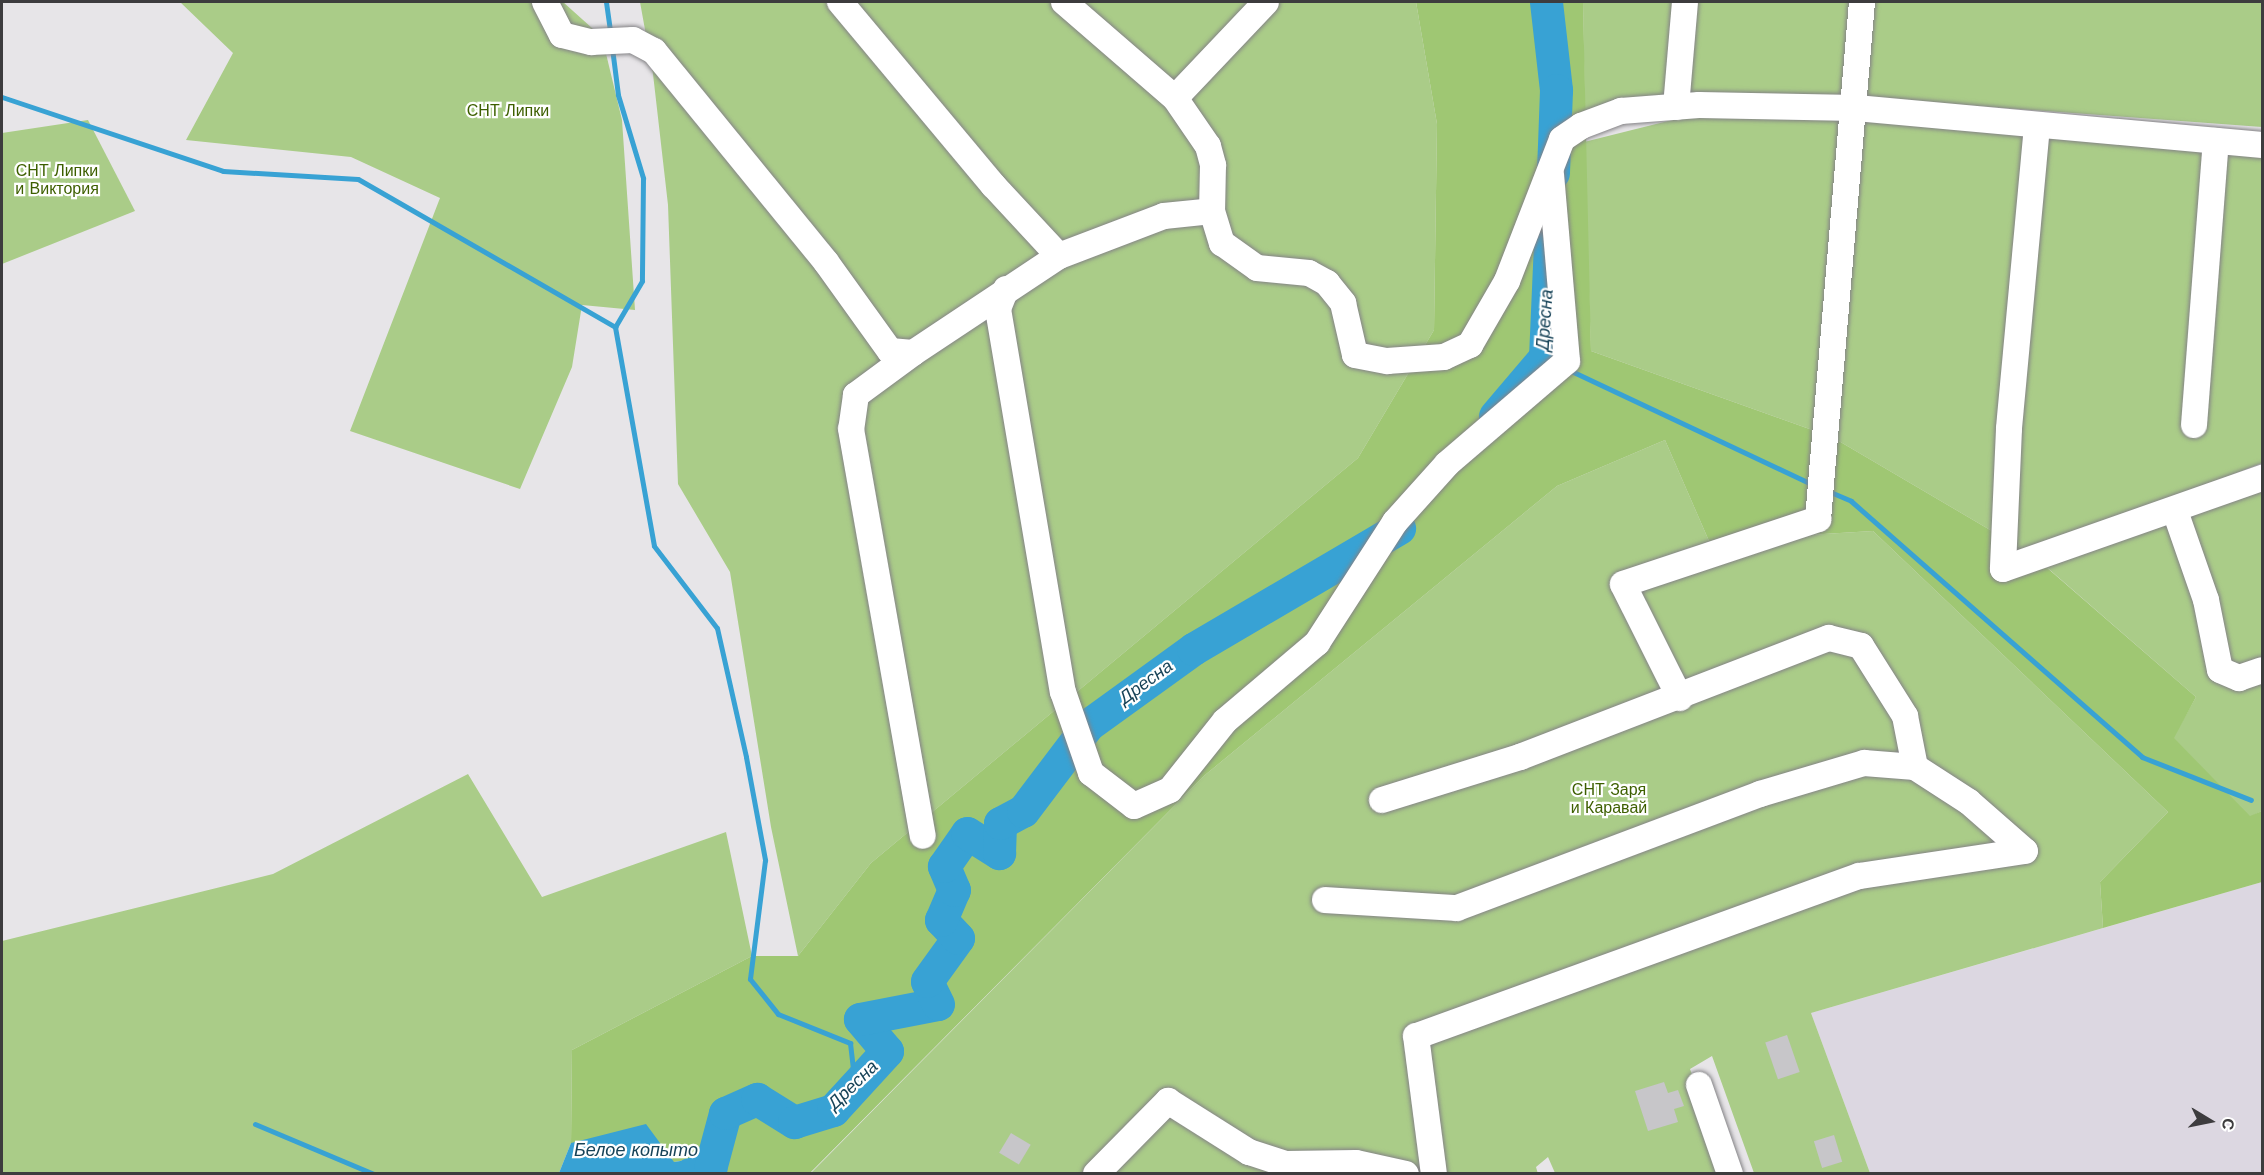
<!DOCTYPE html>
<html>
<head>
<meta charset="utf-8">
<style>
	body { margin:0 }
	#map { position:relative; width:2264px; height:1175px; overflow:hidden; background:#e7e5e8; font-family:"Work Sans",sans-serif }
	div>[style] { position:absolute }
	.built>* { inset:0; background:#dcd7e1 }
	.green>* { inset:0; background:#ac8 }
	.forest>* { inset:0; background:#9fc773 }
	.water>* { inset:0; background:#38a2d4 }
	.stream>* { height:5px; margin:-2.5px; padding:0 2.5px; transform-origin:2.5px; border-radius:2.5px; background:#38a2d4 }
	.river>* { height:33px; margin:-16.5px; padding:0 16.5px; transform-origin:16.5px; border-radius:16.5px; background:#38a2d4 }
	.building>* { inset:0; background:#c7c6c9; transform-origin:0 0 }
	.roads { filter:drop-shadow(0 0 2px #848386) drop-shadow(0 0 2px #848386) }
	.minor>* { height:26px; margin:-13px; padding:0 13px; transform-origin:13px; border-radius:13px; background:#fff }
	span { translate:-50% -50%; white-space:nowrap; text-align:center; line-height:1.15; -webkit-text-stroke:4.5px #fff; paint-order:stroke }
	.park-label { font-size:16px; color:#3d5f00 }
	.water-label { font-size:18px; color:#174358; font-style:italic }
	.frame { position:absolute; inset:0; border:3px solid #3d3c3e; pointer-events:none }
	.north { position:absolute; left:2180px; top:1091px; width:60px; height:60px; -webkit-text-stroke:4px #fff; paint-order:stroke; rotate:100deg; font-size:16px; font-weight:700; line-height:24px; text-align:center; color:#3d3c3e }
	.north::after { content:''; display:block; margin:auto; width:21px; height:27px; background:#3d3c3e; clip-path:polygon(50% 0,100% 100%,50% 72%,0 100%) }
</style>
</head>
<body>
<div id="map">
	<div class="built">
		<div style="clip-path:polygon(2262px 882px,2262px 1173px,1870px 1173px,1811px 1013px)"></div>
	</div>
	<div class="green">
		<div style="clip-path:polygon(180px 2px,563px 2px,602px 37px,622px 120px,635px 310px,582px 305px,572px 367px,520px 489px,350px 431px,440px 198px,351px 157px,186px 140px,233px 53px)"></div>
		<div style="clip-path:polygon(640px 2px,1416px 2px,1437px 124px,1434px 330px,1358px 458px,871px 863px,798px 956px,771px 827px,730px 572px,678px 484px,668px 205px,653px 74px)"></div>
		<div style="clip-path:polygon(1583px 2px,2262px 2px,2262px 127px,1882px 99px,1585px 119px)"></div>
		<div style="clip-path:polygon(1704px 112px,1842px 115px,2262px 150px,2262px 463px,2031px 554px,1832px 437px,1591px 351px,1584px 142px)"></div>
		<div style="clip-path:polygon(88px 120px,135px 211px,2px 264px,2px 133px)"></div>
		<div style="clip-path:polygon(1665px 440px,1709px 541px,1873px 531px,2168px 812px,2100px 882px,2103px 928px,1811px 1013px,1870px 1173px,1754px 1173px,1712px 1056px,1690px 1069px,1728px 1173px,1555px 1173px,1548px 1157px,1536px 1167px,1538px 1174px,810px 1174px,1205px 775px,1557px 486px)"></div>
		<div style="clip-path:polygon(2262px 486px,2262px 664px,2240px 672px,2227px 664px,2182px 513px)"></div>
		<div style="clip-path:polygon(2169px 517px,2201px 599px,2211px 674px,2262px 677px,2262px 811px,2250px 817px,2173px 738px,2196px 697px,2043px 564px)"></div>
		<div style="clip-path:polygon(468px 774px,542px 897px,726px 832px,752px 956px,572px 1050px,571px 1143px,559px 1173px,2px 1174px,2px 941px,273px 874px)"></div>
	</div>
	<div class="forest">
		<div style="clip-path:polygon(1416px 2px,1583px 2px,1591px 351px,1832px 437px,2031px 554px,2196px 697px,2174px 738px,2250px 816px,2262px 811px,2262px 882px,2103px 928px,2100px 882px,2168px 812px,1873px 531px,1709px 541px,1665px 440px,1557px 486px,1205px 775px,810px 1173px,717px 1173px,717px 1155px,674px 1162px,571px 1143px,572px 1050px,752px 956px,798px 956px,871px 863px,1358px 458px,1434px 330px,1437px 124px)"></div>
	</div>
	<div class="water">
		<div style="clip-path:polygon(646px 1124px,674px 1162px,718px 1155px,717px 1173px,559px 1173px,571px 1143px)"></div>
	</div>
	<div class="stream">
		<div style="left:606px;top:2px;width:34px;rotate:82deg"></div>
		<div style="left:612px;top:48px;width:47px;rotate:82.7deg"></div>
		<div style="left:618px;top:95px;width:87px;rotate:73.2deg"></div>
		<div style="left:643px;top:178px;width:103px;rotate:90.6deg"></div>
		<div style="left:642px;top:281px;width:53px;rotate:120.4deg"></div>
		<div style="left:2px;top:97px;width:233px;rotate:18.5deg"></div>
		<div style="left:223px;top:171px;width:135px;rotate:3.4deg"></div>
		<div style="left:358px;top:179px;width:297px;rotate:29.9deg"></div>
		<div style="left:615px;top:327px;width:222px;rotate:79.9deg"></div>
		<div style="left:654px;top:546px;width:103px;rotate:52.5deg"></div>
		<div style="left:717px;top:628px;width:132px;rotate:77.3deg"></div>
		<div style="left:746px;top:757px;width:105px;rotate:79.5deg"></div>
		<div style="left:765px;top:860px;width:120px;rotate:97.2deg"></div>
		<div style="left:750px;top:979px;width:45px;rotate:51.3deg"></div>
		<div style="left:778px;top:1014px;width:78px;rotate:21.9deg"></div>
		<div style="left:850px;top:1043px;width:43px;rotate:83.4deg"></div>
		<div style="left:1567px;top:369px;width:273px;rotate:25.2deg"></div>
		<div style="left:1828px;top:491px;width:25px;rotate:23deg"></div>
		<div style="left:1851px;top:501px;width:388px;rotate:41.3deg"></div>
		<div style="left:2142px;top:757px;width:117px;rotate:21.5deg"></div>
		<div style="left:255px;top:1124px;width:129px;rotate:22.8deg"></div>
	</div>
	<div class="river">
		<div style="left:1546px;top:2px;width:89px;rotate:83.5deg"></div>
		<div style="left:1556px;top:90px;width:83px;rotate:92.1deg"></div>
		<div style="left:1495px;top:416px;width:77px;rotate:-49.7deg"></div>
		<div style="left:1545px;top:357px;width:114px;rotate:-87.5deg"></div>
		<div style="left:690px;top:1174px;width:21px;rotate:-14deg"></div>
		<div style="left:710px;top:1169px;width:58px;rotate:-75deg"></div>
		<div style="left:725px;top:1113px;width:35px;rotate:-24deg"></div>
		<div style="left:757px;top:1099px;width:44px;rotate:31.9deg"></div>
		<div style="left:794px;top:1122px;width:41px;rotate:-17.1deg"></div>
		<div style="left:833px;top:1110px;width:80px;rotate:-47.5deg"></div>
		<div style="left:887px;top:1051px;width:42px;rotate:-130.2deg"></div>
		<div style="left:860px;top:1019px;width:79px;rotate:-10.9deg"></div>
		<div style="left:938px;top:1004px;width:25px;rotate:-116deg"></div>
		<div style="left:927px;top:981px;width:53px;rotate:-54.2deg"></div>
		<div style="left:958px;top:938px;width:25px;rotate:-133deg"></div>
		<div style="left:941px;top:920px;width:33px;rotate:-67deg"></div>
		<div style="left:954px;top:890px;width:26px;rotate:-113deg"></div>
		<div style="left:944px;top:866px;width:40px;rotate:-55.1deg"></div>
		<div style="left:967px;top:833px;width:38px;rotate:32deg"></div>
		<div style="left:999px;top:853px;width:30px;rotate:-88deg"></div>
		<div style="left:1000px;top:823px;width:26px;rotate:-28deg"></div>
		<div style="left:1023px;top:811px;width:108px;rotate:-52.9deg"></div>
		<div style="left:1088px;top:725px;width:130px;rotate:-35.9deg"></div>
		<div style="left:1193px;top:649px;width:239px;rotate:-30.4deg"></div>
	</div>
	<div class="building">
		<div style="left:1787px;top:1035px;width:39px;height:23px;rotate:71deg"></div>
		<div style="clip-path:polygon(1664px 1082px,1668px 1093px,1678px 1090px,1684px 1106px,1674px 1109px,1678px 1122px,1648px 1131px,1635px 1091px)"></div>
		<div style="left:1011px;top:1133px;width:23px;height:23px;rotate:31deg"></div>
		<div style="left:1834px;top:1135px;width:28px;height:21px;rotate:73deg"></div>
	</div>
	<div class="roads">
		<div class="minor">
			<div style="left:545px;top:2px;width:37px;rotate:63deg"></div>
			<div style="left:562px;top:35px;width:30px;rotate:14deg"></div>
			<div style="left:591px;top:42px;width:42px;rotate:-2.7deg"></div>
			<div style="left:633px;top:40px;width:24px;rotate:28deg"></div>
			<div style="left:654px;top:51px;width:272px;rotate:50.8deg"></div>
			<div style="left:826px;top:262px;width:110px;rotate:54.3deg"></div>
			<div style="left:890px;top:351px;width:23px;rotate:5deg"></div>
			<div style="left:913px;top:353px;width:175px;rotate:-33.6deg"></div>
			<div style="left:1059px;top:256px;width:112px;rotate:-20.9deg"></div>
			<div style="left:1164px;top:216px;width:48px;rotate:-5.9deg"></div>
			<div style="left:840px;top:2px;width:239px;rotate:50.1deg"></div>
			<div style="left:993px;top:185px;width:97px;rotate:47.1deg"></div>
			<div style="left:1064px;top:2px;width:147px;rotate:40.9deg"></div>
			<div style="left:1175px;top:98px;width:58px;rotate:55.5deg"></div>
			<div style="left:1208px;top:146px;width:20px;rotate:75deg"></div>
			<div style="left:1213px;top:165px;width:46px;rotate:91.2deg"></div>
			<div style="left:1212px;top:211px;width:34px;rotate:73deg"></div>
			<div style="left:1222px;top:243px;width:43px;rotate:35.5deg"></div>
			<div style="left:1257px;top:268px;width:52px;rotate:5.5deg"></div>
			<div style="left:1309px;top:273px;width:21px;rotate:29deg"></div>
			<div style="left:1327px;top:283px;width:26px;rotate:51deg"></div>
			<div style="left:1343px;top:303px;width:53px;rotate:77deg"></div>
			<div style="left:1355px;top:355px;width:33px;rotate:11deg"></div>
			<div style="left:1387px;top:361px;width:57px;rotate:-4deg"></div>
			<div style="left:1444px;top:357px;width:29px;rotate:-25deg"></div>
			<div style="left:1470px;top:345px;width:74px;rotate:-60deg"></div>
			<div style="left:1507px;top:281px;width:152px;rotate:-68.8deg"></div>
			<div style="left:1562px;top:139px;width:23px;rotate:-34deg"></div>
			<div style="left:1581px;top:126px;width:43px;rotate:-20.6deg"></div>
			<div style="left:1621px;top:111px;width:78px;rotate:-4.4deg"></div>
			<div style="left:1699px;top:105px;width:157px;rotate:1.1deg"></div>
			<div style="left:1856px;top:108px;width:408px;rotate:5.2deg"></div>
			<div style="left:1175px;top:98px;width:132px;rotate:-46.5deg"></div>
			<div style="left:1676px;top:107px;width:105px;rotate:-85.1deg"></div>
			<div style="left:2037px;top:126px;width:304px;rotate:95.3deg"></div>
			<div style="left:2009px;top:429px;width:140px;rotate:92.5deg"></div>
			<div style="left:2003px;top:569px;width:275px;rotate:-19.4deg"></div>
			<div style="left:1006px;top:289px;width:22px;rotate:112deg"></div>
			<div style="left:998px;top:309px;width:388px;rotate:80.4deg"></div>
			<div style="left:1063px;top:692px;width:86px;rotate:70.9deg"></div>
			<div style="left:1091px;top:773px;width:54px;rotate:37.5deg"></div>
			<div style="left:1134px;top:806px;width:39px;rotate:-24deg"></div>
			<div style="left:1170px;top:790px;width:88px;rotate:-51.4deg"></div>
			<div style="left:1225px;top:721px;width:121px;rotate:-40.3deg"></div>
			<div style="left:1317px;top:643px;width:144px;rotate:-57.2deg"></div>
			<div style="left:1395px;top:522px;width:78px;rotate:-48.1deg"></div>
			<div style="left:1447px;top:464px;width:158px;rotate:-40.6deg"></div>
			<div style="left:1567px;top:361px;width:187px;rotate:-94.9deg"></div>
			<div style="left:913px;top:353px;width:71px;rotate:143.6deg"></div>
			<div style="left:856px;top:395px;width:34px;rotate:98deg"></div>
			<div style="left:851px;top:429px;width:413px;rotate:80deg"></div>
			<div style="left:2194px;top:425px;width:285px;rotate:-85.6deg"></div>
			<div style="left:2175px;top:511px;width:94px;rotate:70.8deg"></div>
			<div style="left:2206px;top:600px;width:71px;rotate:78.7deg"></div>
			<div style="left:2220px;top:670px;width:21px;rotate:23deg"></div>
			<div style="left:2239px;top:678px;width:24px;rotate:-19deg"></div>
			<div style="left:1680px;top:698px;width:127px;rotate:-116.6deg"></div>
			<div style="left:1623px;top:584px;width:206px;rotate:-18.4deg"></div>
			<div style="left:1818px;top:519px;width:519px;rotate:-85.14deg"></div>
			<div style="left:1382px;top:800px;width:145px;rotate:-17.3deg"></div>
			<div style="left:1520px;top:757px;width:331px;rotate:-21.1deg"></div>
			<div style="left:1829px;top:638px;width:33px;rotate:14deg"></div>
			<div style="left:1861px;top:646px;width:83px;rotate:57.8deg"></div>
			<div style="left:1905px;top:716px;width:52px;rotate:78.9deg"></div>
			<div style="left:1325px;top:900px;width:132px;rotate:3.5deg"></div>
			<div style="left:1457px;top:908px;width:324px;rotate:-20.6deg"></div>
			<div style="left:1760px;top:794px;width:109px;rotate:-16.6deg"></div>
			<div style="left:1864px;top:763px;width:51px;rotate:4.5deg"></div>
			<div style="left:1915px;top:767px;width:64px;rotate:32.9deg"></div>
			<div style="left:1969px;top:802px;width:74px;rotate:41.2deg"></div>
			<div style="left:2025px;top:851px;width:168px;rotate:171.4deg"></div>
			<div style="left:1859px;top:876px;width:471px;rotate:160.1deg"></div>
			<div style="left:1416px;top:1036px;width:139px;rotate:82.6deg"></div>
			<div style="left:1699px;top:1085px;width:94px;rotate:70.8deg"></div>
			<div style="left:1096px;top:1174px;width:103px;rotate:-45.4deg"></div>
			<div style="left:1168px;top:1101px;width:96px;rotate:32.2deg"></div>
			<div style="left:1249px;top:1152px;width:39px;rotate:18deg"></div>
			<div style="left:1286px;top:1164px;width:70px;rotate:-0.8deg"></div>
			<div style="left:1356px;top:1163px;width:51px;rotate:12.4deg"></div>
		</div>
	</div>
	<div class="park-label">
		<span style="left:508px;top:111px">СНТ Липки</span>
		<span style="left:57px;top:180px">СНТ Липки<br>и Виктория</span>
		<span style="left:1609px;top:799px">СНТ Заря<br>и Каравай</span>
	</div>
	<div class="water-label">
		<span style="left:1545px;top:320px;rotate:-86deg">Дресна</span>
		<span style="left:1146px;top:682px;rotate:-36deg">Дресна</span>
		<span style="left:853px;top:1085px;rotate:-44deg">Дресна</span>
		<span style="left:636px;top:1150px">Белое копыто</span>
	</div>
	<div class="frame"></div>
	<div class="north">С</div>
</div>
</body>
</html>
